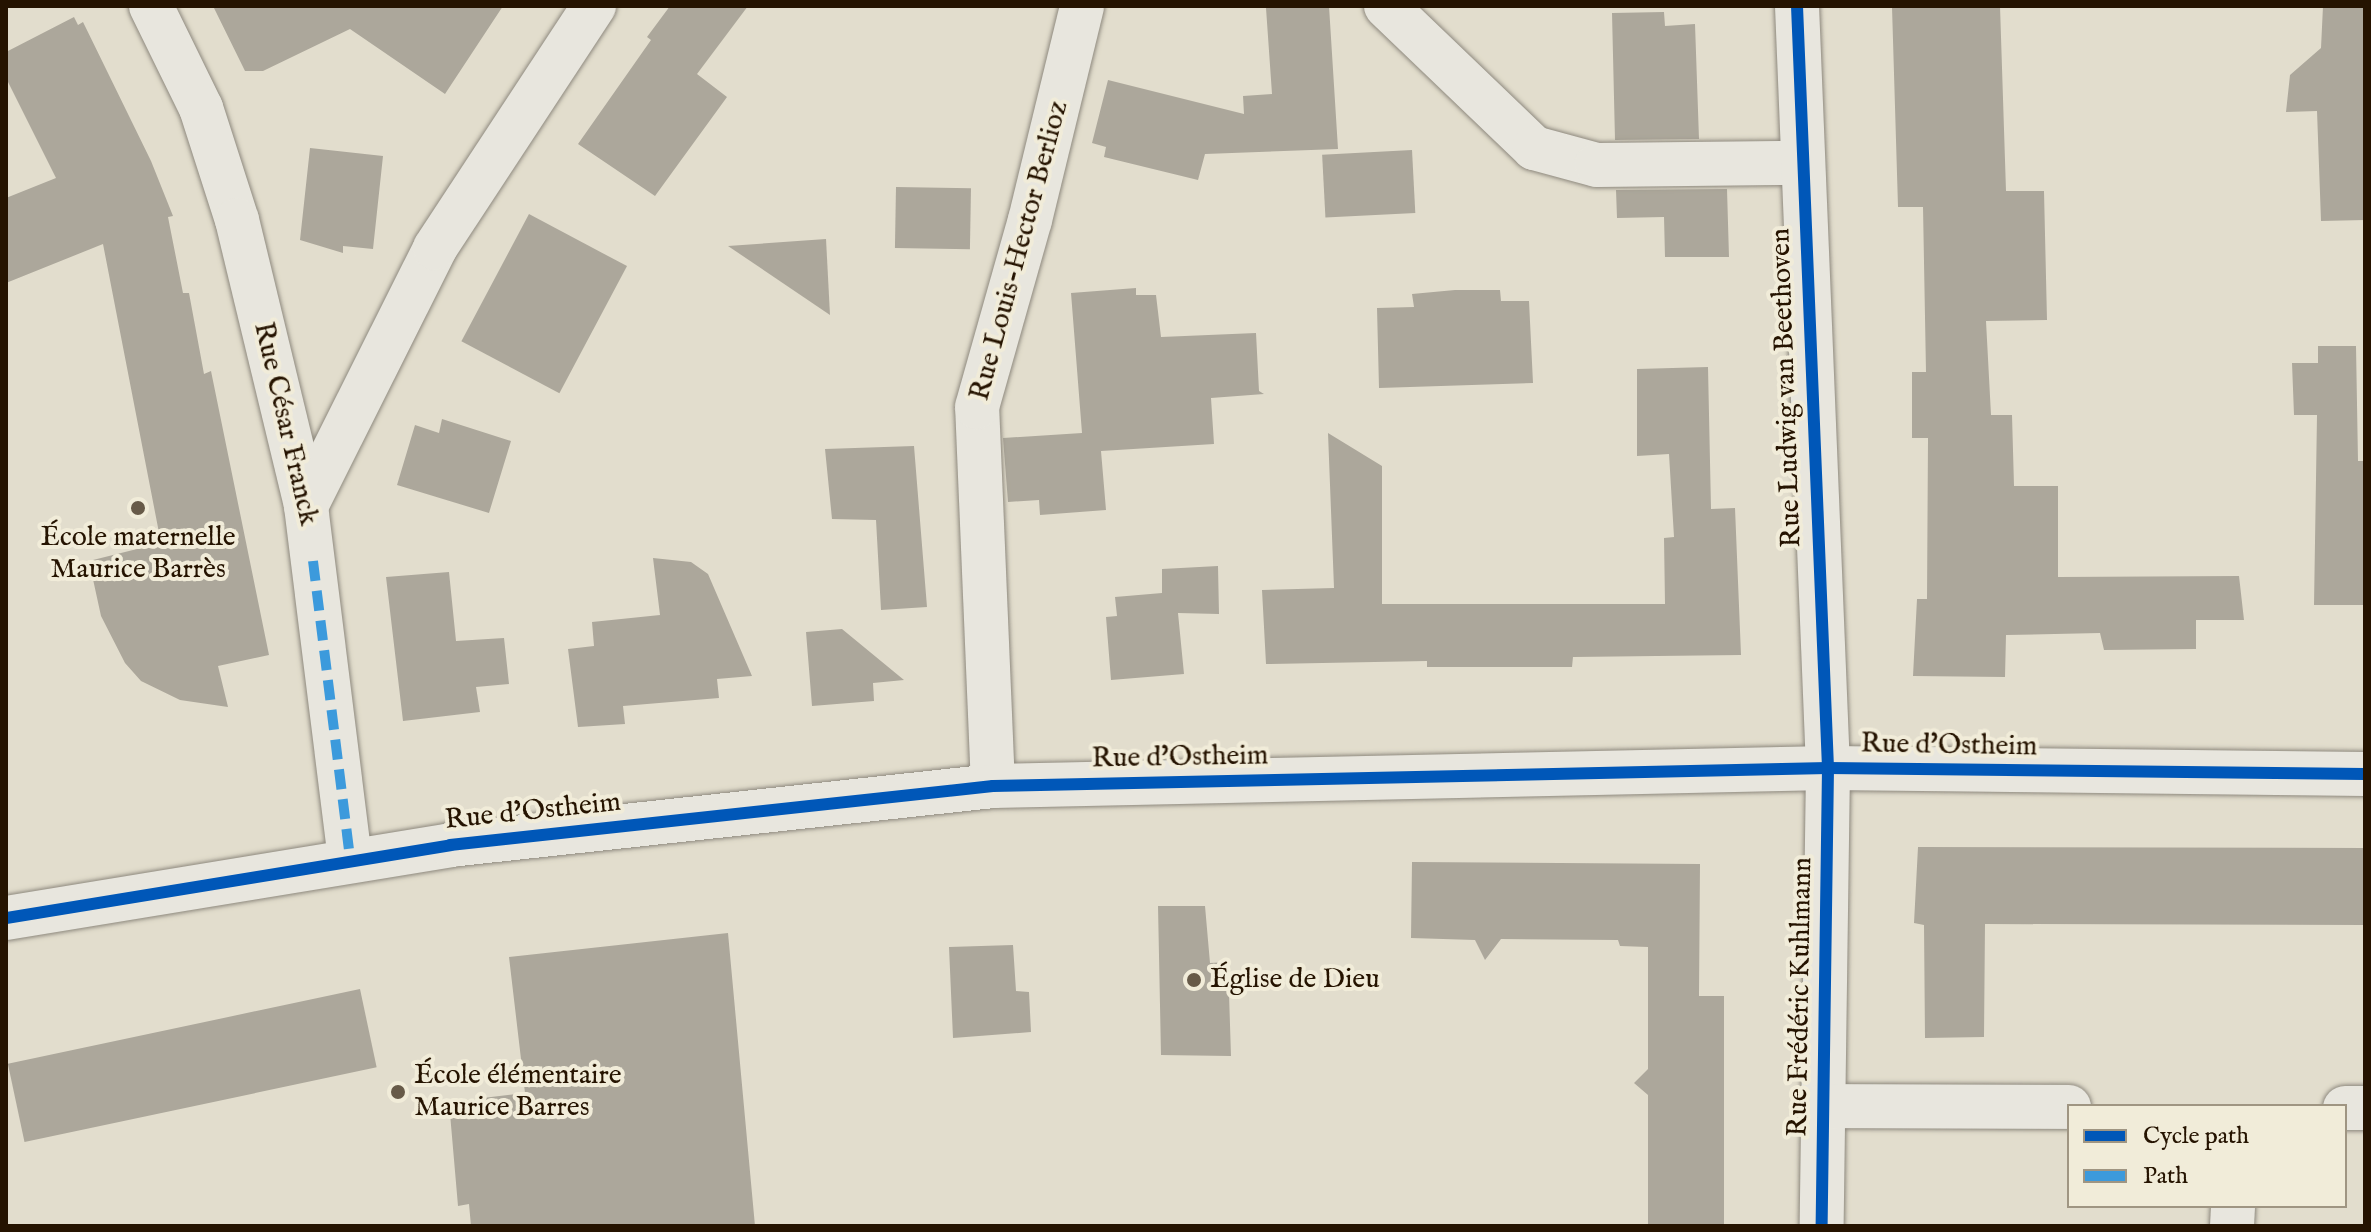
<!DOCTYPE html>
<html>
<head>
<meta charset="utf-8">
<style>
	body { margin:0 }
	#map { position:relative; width:2371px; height:1232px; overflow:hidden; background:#e2ddcd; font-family:"IM FELL English",serif }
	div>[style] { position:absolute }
	.building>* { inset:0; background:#aca79b; transform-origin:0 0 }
	.roads { filter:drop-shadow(0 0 2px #8e897e) drop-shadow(0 0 2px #8e897e) }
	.minor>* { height:44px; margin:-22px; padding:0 22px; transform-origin:22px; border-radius:22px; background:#e8e6de }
	.quiet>* { height:10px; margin-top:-5px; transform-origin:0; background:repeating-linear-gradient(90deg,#3c9adc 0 20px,transparent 0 30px) }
	.cycleway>* { height:12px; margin:-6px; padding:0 6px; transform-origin:6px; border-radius:6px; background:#0057b8 }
	.dots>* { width:22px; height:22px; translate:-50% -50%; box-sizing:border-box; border:4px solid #f1ecd9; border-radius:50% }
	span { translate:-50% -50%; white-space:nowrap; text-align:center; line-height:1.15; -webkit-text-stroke:8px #f1ecd9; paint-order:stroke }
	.street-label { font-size:28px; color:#251300 }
	.poi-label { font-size:28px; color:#251300 }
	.left { translate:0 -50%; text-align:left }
	.frame { position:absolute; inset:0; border:8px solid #251300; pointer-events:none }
	.legend { position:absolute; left:2067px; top:1104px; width:280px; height:104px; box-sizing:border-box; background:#f1ecd9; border:2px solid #9f9582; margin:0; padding:10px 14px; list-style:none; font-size:24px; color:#251300 }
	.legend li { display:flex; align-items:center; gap:16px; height:40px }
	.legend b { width:40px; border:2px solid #9f9582 }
</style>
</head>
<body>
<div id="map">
	<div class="building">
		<div style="clip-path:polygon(213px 6px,503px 6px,445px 94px,350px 29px,263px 71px,245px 71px)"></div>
		<div style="clip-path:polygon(670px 6px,748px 6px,697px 74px,727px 97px,655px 196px,578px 144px,651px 40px,647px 37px)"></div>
		<div style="clip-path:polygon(1329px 6px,1338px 149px,1205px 154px,1198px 180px,1104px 157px,1106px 147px,1092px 143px,1108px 80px,1244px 114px,1243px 96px,1272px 94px,1266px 8px)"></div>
		<div style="clip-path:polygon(2000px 6px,2006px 191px,2044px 191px,2047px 320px,1986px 321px,1991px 415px,2012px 415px,2014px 486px,2058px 486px,2058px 577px,2239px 576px,2244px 620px,2196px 620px,2196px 649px,2104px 650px,2100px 633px,2006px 635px,2005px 677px,1913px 676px,1917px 599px,1927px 599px,1928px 438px,1912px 438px,1912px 372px,1926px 372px,1923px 207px,1898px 207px,1892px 7px)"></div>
		<div style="clip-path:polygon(2323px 6px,2365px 6px,2365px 220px,2321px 221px,2317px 111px,2286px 112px,2290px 75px,2321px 48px)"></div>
		<div style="clip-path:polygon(1664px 12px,1665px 26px,1695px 24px,1699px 139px,1615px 140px,1612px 13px)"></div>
		<div style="clip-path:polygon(74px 17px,78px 25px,83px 22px,151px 161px,173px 216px,168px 217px,183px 293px,189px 293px,204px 374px,211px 371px,269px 655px,218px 666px,228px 707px,180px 700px,141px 681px,125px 663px,101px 616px,89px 561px,161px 543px,103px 244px,6px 283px,6px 198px,56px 178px,6px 78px,6px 52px)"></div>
		<div style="clip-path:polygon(310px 148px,383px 156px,373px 249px,343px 246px,343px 253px,300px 240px)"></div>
		<div style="left:1412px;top:150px;width:63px;height:90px;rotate:87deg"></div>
		<div style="left:896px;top:187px;width:75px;height:61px;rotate:1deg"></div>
		<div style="clip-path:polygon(1727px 189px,1729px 257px,1665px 257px,1664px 217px,1617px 218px,1616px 190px)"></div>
		<div style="left:529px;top:214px;width:111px;height:144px;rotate:28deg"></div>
		<div style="clip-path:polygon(826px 239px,830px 315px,728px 246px)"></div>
		<div style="clip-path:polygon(1136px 288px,1136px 295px,1156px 295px,1161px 337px,1256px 333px,1259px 391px,1264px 394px,1211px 398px,1214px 444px,1101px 451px,1106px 510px,1040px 515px,1039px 500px,1008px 502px,1003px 438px,1082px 433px,1071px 293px)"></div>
		<div style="clip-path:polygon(1455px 290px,1500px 290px,1501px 301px,1529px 301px,1533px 383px,1379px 388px,1377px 308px,1414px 307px,1412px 294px)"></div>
		<div style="clip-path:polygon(2318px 346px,2356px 346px,2358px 461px,2365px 461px,2365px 605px,2314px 605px,2317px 415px,2294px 415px,2292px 363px,2318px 363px)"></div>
		<div style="clip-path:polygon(1708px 367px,1711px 509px,1735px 508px,1741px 655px,1573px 657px,1572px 667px,1427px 667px,1427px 661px,1266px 664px,1262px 590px,1334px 588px,1328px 433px,1382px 466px,1382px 604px,1665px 604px,1664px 538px,1674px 537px,1669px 454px,1637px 456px,1637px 369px)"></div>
		<div style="clip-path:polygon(442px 419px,511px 441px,489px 513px,397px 485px,415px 425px,439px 433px)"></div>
		<div style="clip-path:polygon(914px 446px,927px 607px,881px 610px,876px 520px,832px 519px,825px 449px)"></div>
		<div style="clip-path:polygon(653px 558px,691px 562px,708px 574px,752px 676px,717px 679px,719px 698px,623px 706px,625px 724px,578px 727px,568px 649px,594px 646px,592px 622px,660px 615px)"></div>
		<div style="clip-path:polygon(1218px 566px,1219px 614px,1178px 613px,1184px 674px,1111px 680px,1106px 617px,1117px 616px,1115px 597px,1162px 593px,1162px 569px)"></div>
		<div style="clip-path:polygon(449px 572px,456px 641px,504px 638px,509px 684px,476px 687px,480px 712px,403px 721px,386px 577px)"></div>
		<div style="clip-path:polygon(842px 629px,904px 680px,873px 683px,874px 701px,812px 706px,806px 632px)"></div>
		<div style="clip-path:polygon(1918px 847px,2365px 848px,2365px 925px,1985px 924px,1984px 1037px,1925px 1038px,1924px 925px,1914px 923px)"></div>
		<div style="clip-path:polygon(1412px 862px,1700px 864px,1699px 996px,1724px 996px,1724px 1226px,1648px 1226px,1648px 1095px,1634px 1083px,1648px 1069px,1648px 947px,1620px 946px,1618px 940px,1501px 939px,1485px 960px,1475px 940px,1411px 938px)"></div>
		<div style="clip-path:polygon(1158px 906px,1205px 906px,1210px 963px,1228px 962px,1231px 1056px,1161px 1055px)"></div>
		<div style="clip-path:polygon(728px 933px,755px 1226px,471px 1226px,469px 1204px,458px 1206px,449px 1102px,525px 1093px,509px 957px)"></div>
		<div style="clip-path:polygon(1013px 945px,1016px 991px,1029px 992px,1031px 1032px,953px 1038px,949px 947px)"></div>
		<div style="left:360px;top:989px;width:80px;height:360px;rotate:78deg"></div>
	</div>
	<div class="roads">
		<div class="minor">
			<div style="left:151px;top:6px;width:114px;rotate:63.9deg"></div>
			<div style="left:201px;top:108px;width:118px;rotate:72.2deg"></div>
			<div style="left:237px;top:220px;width:294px;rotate:76.4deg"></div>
			<div style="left:306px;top:506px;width:356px;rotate:82.9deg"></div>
			<div style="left:1386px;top:6px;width:205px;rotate:43.8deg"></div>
			<div style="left:1534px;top:148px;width:65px;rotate:15.1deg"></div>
			<div style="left:1597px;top:165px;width:205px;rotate:-0.6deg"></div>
			<div style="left:1797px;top:6px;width:763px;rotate:87.67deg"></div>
			<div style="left:1828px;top:768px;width:458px;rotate:90.8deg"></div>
			<div style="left:306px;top:506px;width:288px;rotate:-63.4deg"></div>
			<div style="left:435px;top:248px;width:290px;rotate:-56.7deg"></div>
			<div style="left:993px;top:786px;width:379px;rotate:-92.4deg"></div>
			<div style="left:977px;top:407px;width:194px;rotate:-74.2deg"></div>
			<div style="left:1030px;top:220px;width:220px;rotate:-76.3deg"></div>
			<div style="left:6px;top:918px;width:450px;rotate:-9.3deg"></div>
			<div style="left:450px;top:845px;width:546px;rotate:-6.2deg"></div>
			<div style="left:993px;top:786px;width:835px;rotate:-1.23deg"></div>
			<div style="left:1828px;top:768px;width:537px;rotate:0.64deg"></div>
			<div style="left:1824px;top:1106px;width:245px;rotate:0.2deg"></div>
			<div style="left:2345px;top:1108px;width:20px"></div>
			<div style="left:2232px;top:1226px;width:20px;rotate:-87deg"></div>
		</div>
	</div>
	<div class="quiet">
		<div style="left:313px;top:561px;width:300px;rotate:82.9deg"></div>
	</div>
	<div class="cycleway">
		<div style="left:1797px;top:6px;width:763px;rotate:87.67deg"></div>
		<div style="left:1828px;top:768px;width:458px;rotate:90.8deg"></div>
		<div style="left:6px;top:918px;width:450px;rotate:-9.3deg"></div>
		<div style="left:450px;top:845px;width:546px;rotate:-6.2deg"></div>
		<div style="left:993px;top:786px;width:835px;rotate:-1.23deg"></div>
		<div style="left:1828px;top:768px;width:537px;rotate:0.64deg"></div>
	</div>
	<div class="dots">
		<div style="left:138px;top:508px;background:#675a48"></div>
		<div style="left:1194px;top:980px;background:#675a48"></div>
		<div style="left:398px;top:1092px;background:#675a48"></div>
	</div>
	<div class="street-label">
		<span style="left:1020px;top:251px;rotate:-75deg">Rue Louis-Hector Berlioz</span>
		<span style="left:1787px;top:388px;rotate:-92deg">Rue Ludwig van Beethoven</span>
		<span style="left:285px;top:424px;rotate:77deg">Rue César Franck</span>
		<span style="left:1949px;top:746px;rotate:1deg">Rue d'Ostheim</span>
		<span style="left:1180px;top:758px;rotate:-1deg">Rue d'Ostheim</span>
		<span style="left:533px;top:812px;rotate:-6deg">Rue d'Ostheim</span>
		<span style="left:1801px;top:997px;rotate:-89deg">Rue Frédéric Kuhlmann</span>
	</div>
	<div class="poi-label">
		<span style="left:138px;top:554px">École maternelle<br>Maurice Barrès</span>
		<span class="left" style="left:1210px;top:980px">Église de Dieu</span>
		<span class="left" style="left:414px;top:1092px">École élémentaire<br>Maurice Barres</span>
	</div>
	<div class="frame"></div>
	<ul class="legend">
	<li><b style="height:10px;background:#0057b8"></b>Cycle path</li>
	<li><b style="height:10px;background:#3c9adc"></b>Path</li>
	</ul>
</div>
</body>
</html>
